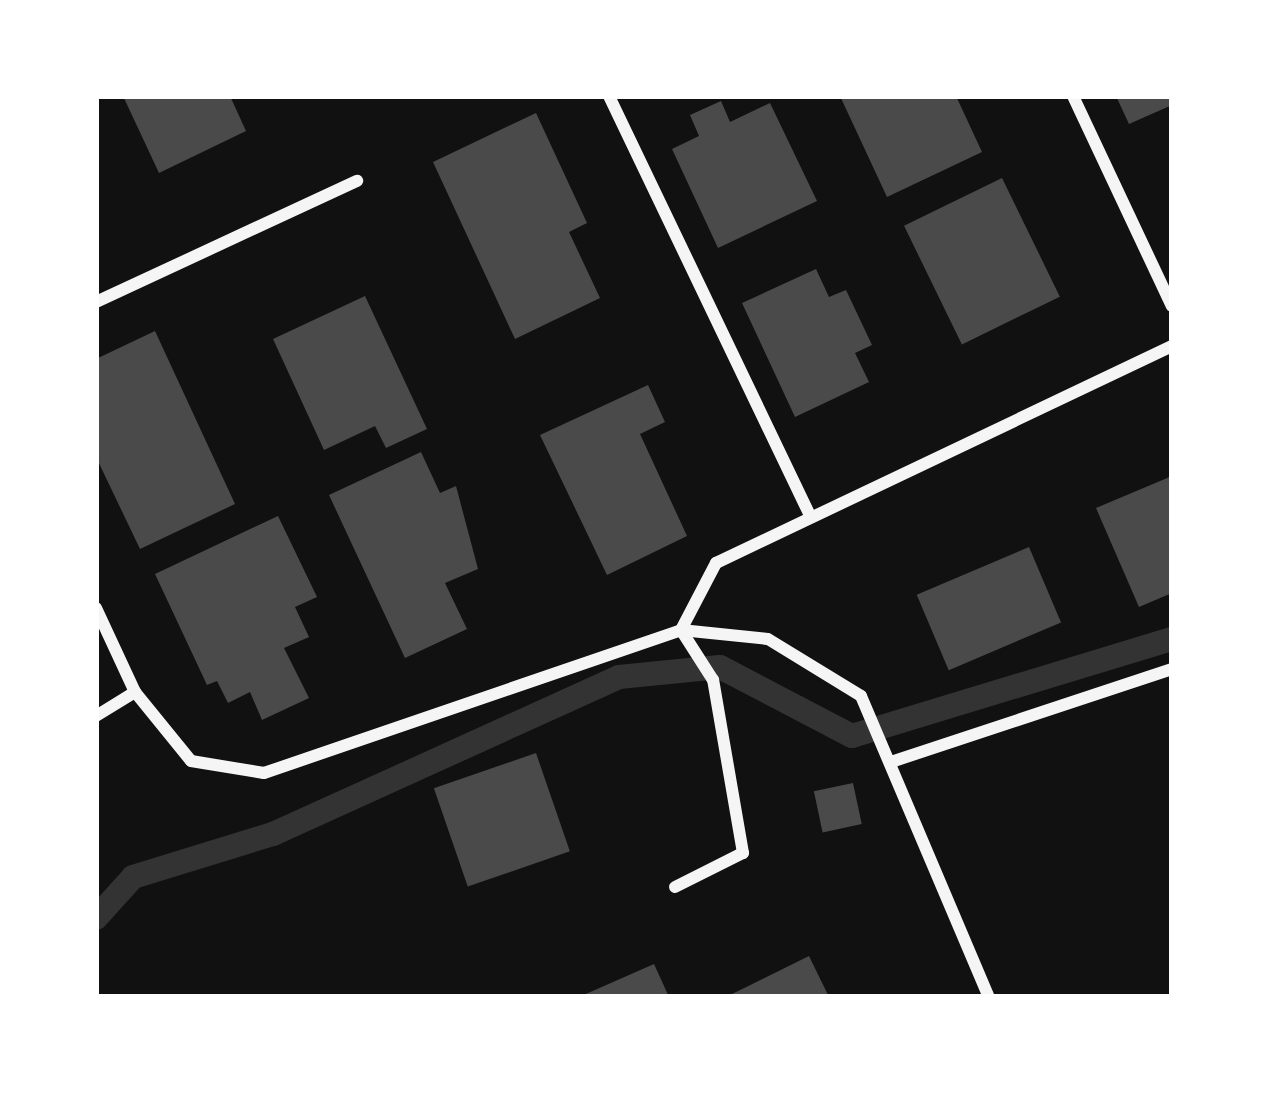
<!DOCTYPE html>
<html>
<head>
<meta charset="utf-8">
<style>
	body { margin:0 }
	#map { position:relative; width:1268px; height:1093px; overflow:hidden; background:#111; font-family:"Crimson Pro",serif }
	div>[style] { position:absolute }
	.stream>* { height:24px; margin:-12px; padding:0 12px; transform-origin:12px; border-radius:12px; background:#333 }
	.building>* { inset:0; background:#4a4a4a; transform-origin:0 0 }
	.minor>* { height:12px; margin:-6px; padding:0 6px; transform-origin:6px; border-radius:6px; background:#f5f5f5 }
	span { translate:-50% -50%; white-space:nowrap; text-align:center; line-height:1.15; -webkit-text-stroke:9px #fff; paint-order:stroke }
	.frame { position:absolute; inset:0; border:99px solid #fff; pointer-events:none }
</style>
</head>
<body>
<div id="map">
	<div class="stream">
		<div style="left:96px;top:918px;width:55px;rotate:-47.9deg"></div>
		<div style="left:133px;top:877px;width:146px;rotate:-17.1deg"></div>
		<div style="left:273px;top:834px;width:380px;rotate:-24.4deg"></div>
		<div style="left:619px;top:677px;width:101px;rotate:-5.7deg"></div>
		<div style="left:720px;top:667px;width:149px;rotate:27.6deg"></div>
		<div style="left:852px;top:736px;width:334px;rotate:-16.9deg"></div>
	</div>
	<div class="building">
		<div style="clip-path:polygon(123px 96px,230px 96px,246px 131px,159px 173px)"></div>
		<div style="clip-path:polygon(840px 96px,956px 96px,982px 152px,887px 197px)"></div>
		<div style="clip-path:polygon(1116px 96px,1172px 96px,1172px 105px,1129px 124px)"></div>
		<div style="clip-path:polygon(721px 101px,730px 122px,770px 103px,817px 201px,718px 248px,672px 149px,699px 136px,690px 115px)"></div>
		<div style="clip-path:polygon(536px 113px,587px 223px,569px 232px,600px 298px,515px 339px,433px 162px)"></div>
		<div style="left:1002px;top:178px;width:132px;height:109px;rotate:64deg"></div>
		<div style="clip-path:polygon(816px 269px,829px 297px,846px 290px,872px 345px,855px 353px,869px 382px,795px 417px,742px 303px)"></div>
		<div style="clip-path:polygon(365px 296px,427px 429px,386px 448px,375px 426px,324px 450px,273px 339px)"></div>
		<div style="clip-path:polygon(155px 331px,235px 504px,140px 549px,96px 457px,96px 359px)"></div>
		<div style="clip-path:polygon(648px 385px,665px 422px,640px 434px,687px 536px,607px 575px,540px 435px)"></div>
		<div style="clip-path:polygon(421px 452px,440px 493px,456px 486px,478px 569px,445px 583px,467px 629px,405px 658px,329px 495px)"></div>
		<div style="clip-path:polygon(1172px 476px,1172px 593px,1139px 607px,1096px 508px)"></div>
		<div style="clip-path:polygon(278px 516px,317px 597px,295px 607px,309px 637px,284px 648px,309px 698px,262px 720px,250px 692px,228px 703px,217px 681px,207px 685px,155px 574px)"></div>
		<div style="left:1029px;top:547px;width:82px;height:122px;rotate:67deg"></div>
		<div style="left:536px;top:753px;width:104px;height:108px;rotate:71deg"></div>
		<div style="left:853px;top:783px;width:42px;height:40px;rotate:78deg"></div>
		<div style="clip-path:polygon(809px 956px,829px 997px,734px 997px,732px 994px)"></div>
		<div style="clip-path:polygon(654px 964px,669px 997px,579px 997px)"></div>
	</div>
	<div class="minor">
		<div style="left:609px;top:96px;width:466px;rotate:64.4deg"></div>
		<div style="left:1073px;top:96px;width:232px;rotate:64.8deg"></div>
		<div style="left:96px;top:302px;width:288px;rotate:-24.9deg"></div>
		<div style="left:96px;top:608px;width:93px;rotate:65.1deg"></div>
		<div style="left:135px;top:692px;width:89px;rotate:50.9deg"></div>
		<div style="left:191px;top:761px;width:74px;rotate:9.3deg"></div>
		<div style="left:264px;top:773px;width:441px;rotate:-18.9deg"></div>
		<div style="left:681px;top:630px;width:87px;rotate:5.9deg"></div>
		<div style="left:768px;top:639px;width:109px;rotate:31.5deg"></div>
		<div style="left:861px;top:696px;width:327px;rotate:67deg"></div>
		<div style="left:96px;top:716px;width:46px;rotate:-31.6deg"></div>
		<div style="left:891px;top:762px;width:296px;rotate:-18.3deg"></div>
		<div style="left:675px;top:887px;width:76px;rotate:-26.6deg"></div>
		<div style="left:743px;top:853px;width:176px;rotate:-99.8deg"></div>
		<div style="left:713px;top:680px;width:59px;rotate:-122.6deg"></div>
		<div style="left:681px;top:630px;width:76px;rotate:-62.4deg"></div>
		<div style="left:716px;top:563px;width:505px;rotate:-25.45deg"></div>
	</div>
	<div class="frame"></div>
</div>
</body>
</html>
